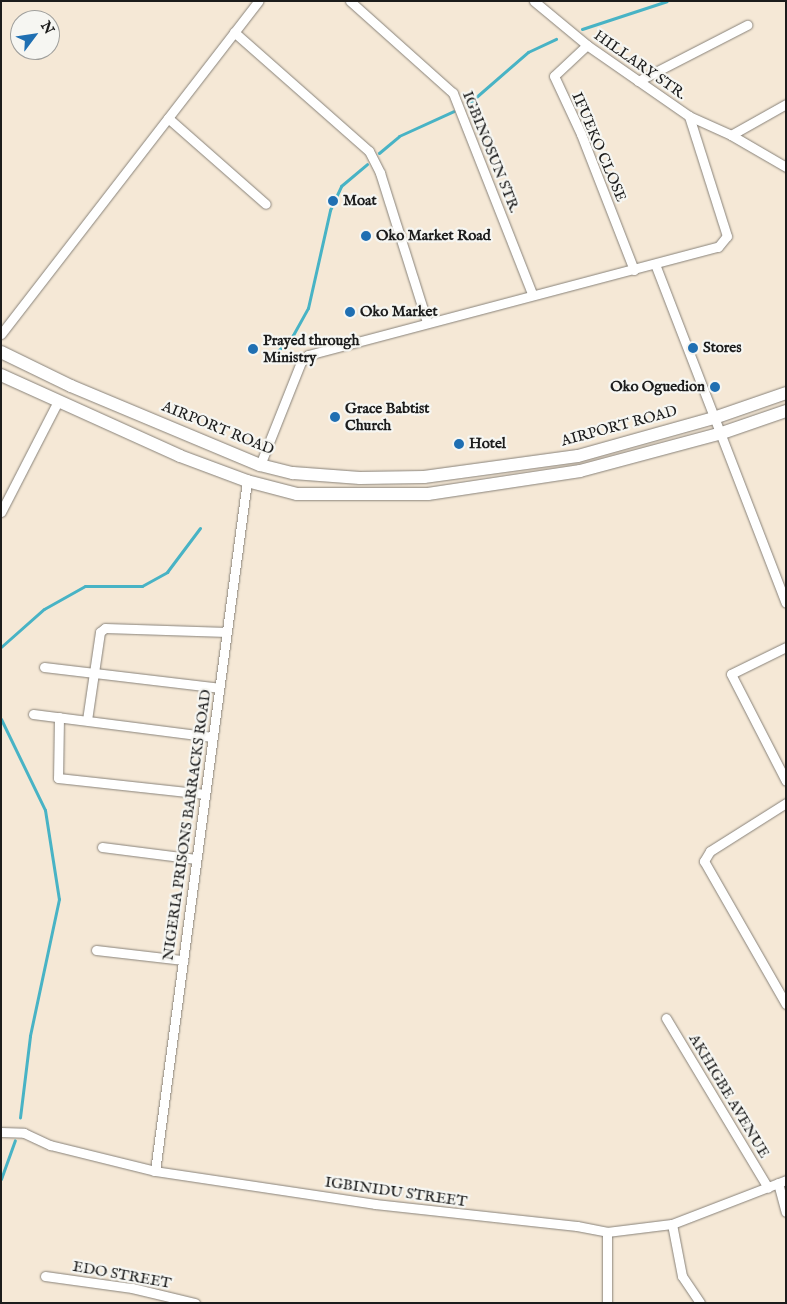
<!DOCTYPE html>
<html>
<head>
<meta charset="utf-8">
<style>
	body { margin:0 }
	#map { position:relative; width:787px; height:1304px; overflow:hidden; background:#f5e8d6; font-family:"IM FELL English",serif }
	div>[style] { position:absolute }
	.stream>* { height:3px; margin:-1.5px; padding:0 1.5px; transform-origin:1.5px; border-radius:1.5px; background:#48b3c5 }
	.roads { filter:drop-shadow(0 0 1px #888279) drop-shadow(0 0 1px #888279) }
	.street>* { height:9px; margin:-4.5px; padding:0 4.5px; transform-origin:4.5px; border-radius:4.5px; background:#fff }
	.secondary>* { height:12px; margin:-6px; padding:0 6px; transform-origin:6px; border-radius:6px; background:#fff }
	.dots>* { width:14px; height:14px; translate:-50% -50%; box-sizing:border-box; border:2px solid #f6f6f2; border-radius:50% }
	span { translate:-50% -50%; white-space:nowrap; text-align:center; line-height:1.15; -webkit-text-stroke:4.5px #f6f6f2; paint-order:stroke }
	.street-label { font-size:15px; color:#1c1c1c }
	.poi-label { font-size:15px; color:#1c1c1c; font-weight:700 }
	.left { translate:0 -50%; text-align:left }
	.right { translate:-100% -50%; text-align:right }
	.frame { position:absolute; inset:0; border:2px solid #1c1c1c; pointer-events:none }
	.north { position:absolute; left:10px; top:10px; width:50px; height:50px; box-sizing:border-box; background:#f6f6f2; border:1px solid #9f9f9c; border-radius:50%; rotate:59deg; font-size:14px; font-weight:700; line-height:20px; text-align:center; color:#1c1c1c }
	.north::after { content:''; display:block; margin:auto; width:18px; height:22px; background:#1f6fb2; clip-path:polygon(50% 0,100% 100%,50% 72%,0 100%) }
</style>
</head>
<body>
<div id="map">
	<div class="stream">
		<div style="left:582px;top:29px;width:89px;rotate:-18.2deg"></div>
		<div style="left:467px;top:105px;width:81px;rotate:-41deg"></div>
		<div style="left:528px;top:52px;width:31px;rotate:-25deg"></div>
		<div style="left:379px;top:153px;width:26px;rotate:-40deg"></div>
		<div style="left:399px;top:136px;width:60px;rotate:-24.4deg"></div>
		<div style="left:274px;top:355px;width:28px;rotate:-46deg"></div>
		<div style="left:293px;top:335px;width:31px;rotate:-61deg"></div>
		<div style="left:308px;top:308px;width:100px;rotate:-77.3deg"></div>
		<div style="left:330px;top:210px;width:26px;rotate:-65deg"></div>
		<div style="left:341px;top:186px;width:34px;rotate:-40deg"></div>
		<div style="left:1px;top:647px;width:57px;rotate:-41.5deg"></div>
		<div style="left:44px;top:609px;width:47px;rotate:-29.3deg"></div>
		<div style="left:85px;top:586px;width:57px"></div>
		<div style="left:142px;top:586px;width:29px;rotate:-29deg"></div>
		<div style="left:167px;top:572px;width:55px;rotate:-53.1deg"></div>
		<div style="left:1px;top:719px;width:101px;rotate:64.2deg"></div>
		<div style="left:45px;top:810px;width:90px;rotate:81.1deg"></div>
		<div style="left:59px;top:899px;width:140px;rotate:102deg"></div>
		<div style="left:30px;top:1036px;width:82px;rotate:97deg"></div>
		<div style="left:1px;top:1179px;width:41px;rotate:-70.3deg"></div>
	</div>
	<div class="roads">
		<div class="street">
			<div style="left:350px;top:1px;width:138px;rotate:41.8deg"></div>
			<div style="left:453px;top:93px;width:216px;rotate:68.5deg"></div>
			<div style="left:234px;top:32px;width:180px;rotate:41.4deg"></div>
			<div style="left:369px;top:151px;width:25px;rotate:63deg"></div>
			<div style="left:380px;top:173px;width:156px;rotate:72.5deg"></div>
			<div style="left:587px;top:45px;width:45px;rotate:136.8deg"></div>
			<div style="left:554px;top:76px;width:64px;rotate:65deg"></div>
			<div style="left:581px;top:134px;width:146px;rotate:68.7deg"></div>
			<div style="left:638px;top:81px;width:123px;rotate:-27.2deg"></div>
			<div style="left:689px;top:116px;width:46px;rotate:24.3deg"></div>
			<div style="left:731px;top:135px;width:64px;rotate:30.2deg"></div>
			<div style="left:168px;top:118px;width:130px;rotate:41.3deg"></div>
			<div style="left:731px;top:135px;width:63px;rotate:-29.4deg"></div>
			<div style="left:655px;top:264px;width:363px;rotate:68.9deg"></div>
			<div style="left:1px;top:334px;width:421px;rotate:-52.3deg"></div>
			<div style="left:260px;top:465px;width:111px;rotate:-68.3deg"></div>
			<div style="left:301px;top:362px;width:10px;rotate:-45deg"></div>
			<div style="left:308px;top:355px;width:424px;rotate:-14.8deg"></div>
			<div style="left:718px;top:247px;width:14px;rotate:-51deg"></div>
			<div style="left:727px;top:236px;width:126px;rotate:-107.6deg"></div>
			<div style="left:689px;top:116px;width:124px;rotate:-145.2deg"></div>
			<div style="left:587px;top:45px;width:69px;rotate:-140.3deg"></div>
			<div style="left:1px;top:512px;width:125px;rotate:-62.8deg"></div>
			<div style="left:786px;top:647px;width:61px;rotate:153.9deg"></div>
			<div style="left:731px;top:674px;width:120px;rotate:62.8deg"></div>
			<div style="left:44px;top:667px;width:176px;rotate:6.8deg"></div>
			<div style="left:33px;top:714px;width:181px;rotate:7.3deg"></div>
			<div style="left:59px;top:717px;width:61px;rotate:90.9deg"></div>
			<div style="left:58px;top:778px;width:148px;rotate:6.2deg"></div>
			<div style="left:87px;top:720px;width:89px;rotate:-81.6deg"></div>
			<div style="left:100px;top:632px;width:6px;rotate:-39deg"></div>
			<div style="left:105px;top:628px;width:122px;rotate:1.9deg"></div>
			<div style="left:786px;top:803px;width:90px;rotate:147.7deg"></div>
			<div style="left:710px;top:851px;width:12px;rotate:121deg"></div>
			<div style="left:704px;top:861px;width:165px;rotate:60.2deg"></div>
			<div style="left:102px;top:847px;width:95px;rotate:7.3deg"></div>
			<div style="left:96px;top:950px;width:88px;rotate:6.6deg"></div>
			<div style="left:666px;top:1018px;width:198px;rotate:59deg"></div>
			<div style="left:1px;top:1132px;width:23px;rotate:2deg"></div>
			<div style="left:24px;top:1133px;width:29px;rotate:25deg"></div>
			<div style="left:50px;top:1145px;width:108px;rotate:13.9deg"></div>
			<div style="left:155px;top:1171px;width:222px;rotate:8.5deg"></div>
			<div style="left:375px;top:1204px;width:203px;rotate:6.2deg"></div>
			<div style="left:577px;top:1226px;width:31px;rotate:11deg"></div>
			<div style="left:607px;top:1232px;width:65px;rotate:-7deg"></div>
			<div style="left:672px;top:1224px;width:122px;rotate:-21.1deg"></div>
			<div style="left:155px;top:1171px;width:696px;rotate:-82.41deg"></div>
			<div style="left:778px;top:1183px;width:30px;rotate:75deg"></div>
			<div style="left:672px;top:1224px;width:53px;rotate:79.1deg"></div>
			<div style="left:682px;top:1276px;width:32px;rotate:56deg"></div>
			<div style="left:45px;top:1276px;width:88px;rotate:7.9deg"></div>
			<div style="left:132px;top:1288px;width:65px;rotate:13.4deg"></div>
			<div style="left:607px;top:1303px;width:71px;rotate:-90deg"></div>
		</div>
		<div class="secondary">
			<div style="left:1px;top:352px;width:78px;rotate:25.9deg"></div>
			<div style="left:71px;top:386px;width:205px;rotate:22.7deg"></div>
			<div style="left:260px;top:465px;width:34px;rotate:14deg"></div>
			<div style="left:293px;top:473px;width:67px;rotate:4.3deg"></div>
			<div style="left:360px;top:478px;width:64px;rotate:-0.9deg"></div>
			<div style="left:424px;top:477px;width:155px;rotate:-7.8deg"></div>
			<div style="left:578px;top:456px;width:141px;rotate:-15.6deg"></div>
			<div style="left:714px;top:418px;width:76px;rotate:-19.1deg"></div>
			<div style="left:1px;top:375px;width:196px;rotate:24.3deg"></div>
			<div style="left:180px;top:456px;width:72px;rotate:20.5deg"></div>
			<div style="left:247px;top:481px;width:52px;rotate:14.6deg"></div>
			<div style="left:297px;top:494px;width:131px"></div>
			<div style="left:428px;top:494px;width:154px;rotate:-8.6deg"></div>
			<div style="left:580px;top:471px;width:147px;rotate:-15deg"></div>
			<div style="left:722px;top:433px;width:68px;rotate:-19deg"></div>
		</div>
	</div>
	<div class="dots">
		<div style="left:333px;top:201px;background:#1f6fb2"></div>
		<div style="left:366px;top:236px;background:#1f6fb2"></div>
		<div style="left:350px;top:312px;background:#1f6fb2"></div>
		<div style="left:693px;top:348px;background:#1f6fb2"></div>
		<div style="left:253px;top:349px;background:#1f6fb2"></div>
		<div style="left:715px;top:387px;background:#1f6fb2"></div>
		<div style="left:335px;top:417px;background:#1f6fb2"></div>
		<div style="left:459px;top:444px;background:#1f6fb2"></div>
	</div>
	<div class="street-label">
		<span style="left:640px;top:65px;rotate:35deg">HILLARY STR.</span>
		<span style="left:599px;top:147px;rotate:67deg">IFUEKO CLOSE</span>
		<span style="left:491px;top:152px;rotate:68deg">IGBINOSUN STR.</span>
		<span style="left:619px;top:426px;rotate:-15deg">AIRPORT ROAD</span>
		<span style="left:218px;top:428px;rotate:22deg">AIRPORT ROAD</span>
		<span style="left:187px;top:825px;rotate:-82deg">NIGERIA PRISONS BARRACKS ROAD</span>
		<span style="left:729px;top:1096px;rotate:59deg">AKHIGBE AVENUE</span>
		<span style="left:396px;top:1192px;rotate:8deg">IGBINIDU STREET</span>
		<span style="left:122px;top:1275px;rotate:10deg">EDO STREET</span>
	</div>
	<div class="poi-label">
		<span class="left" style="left:343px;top:201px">Moat</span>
		<span class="left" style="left:376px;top:236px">Oko Market Road</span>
		<span class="left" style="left:360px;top:312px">Oko Market</span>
		<span class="left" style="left:263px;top:349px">Prayed through<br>Ministry</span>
		<span class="left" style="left:703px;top:348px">Stores</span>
		<span class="right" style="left:705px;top:387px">Oko Oguedion</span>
		<span class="left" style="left:345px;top:417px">Grace Babtist<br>Church</span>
		<span class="left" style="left:469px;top:444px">Hotel</span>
	</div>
	<div class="frame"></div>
	<div class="north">N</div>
</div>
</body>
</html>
